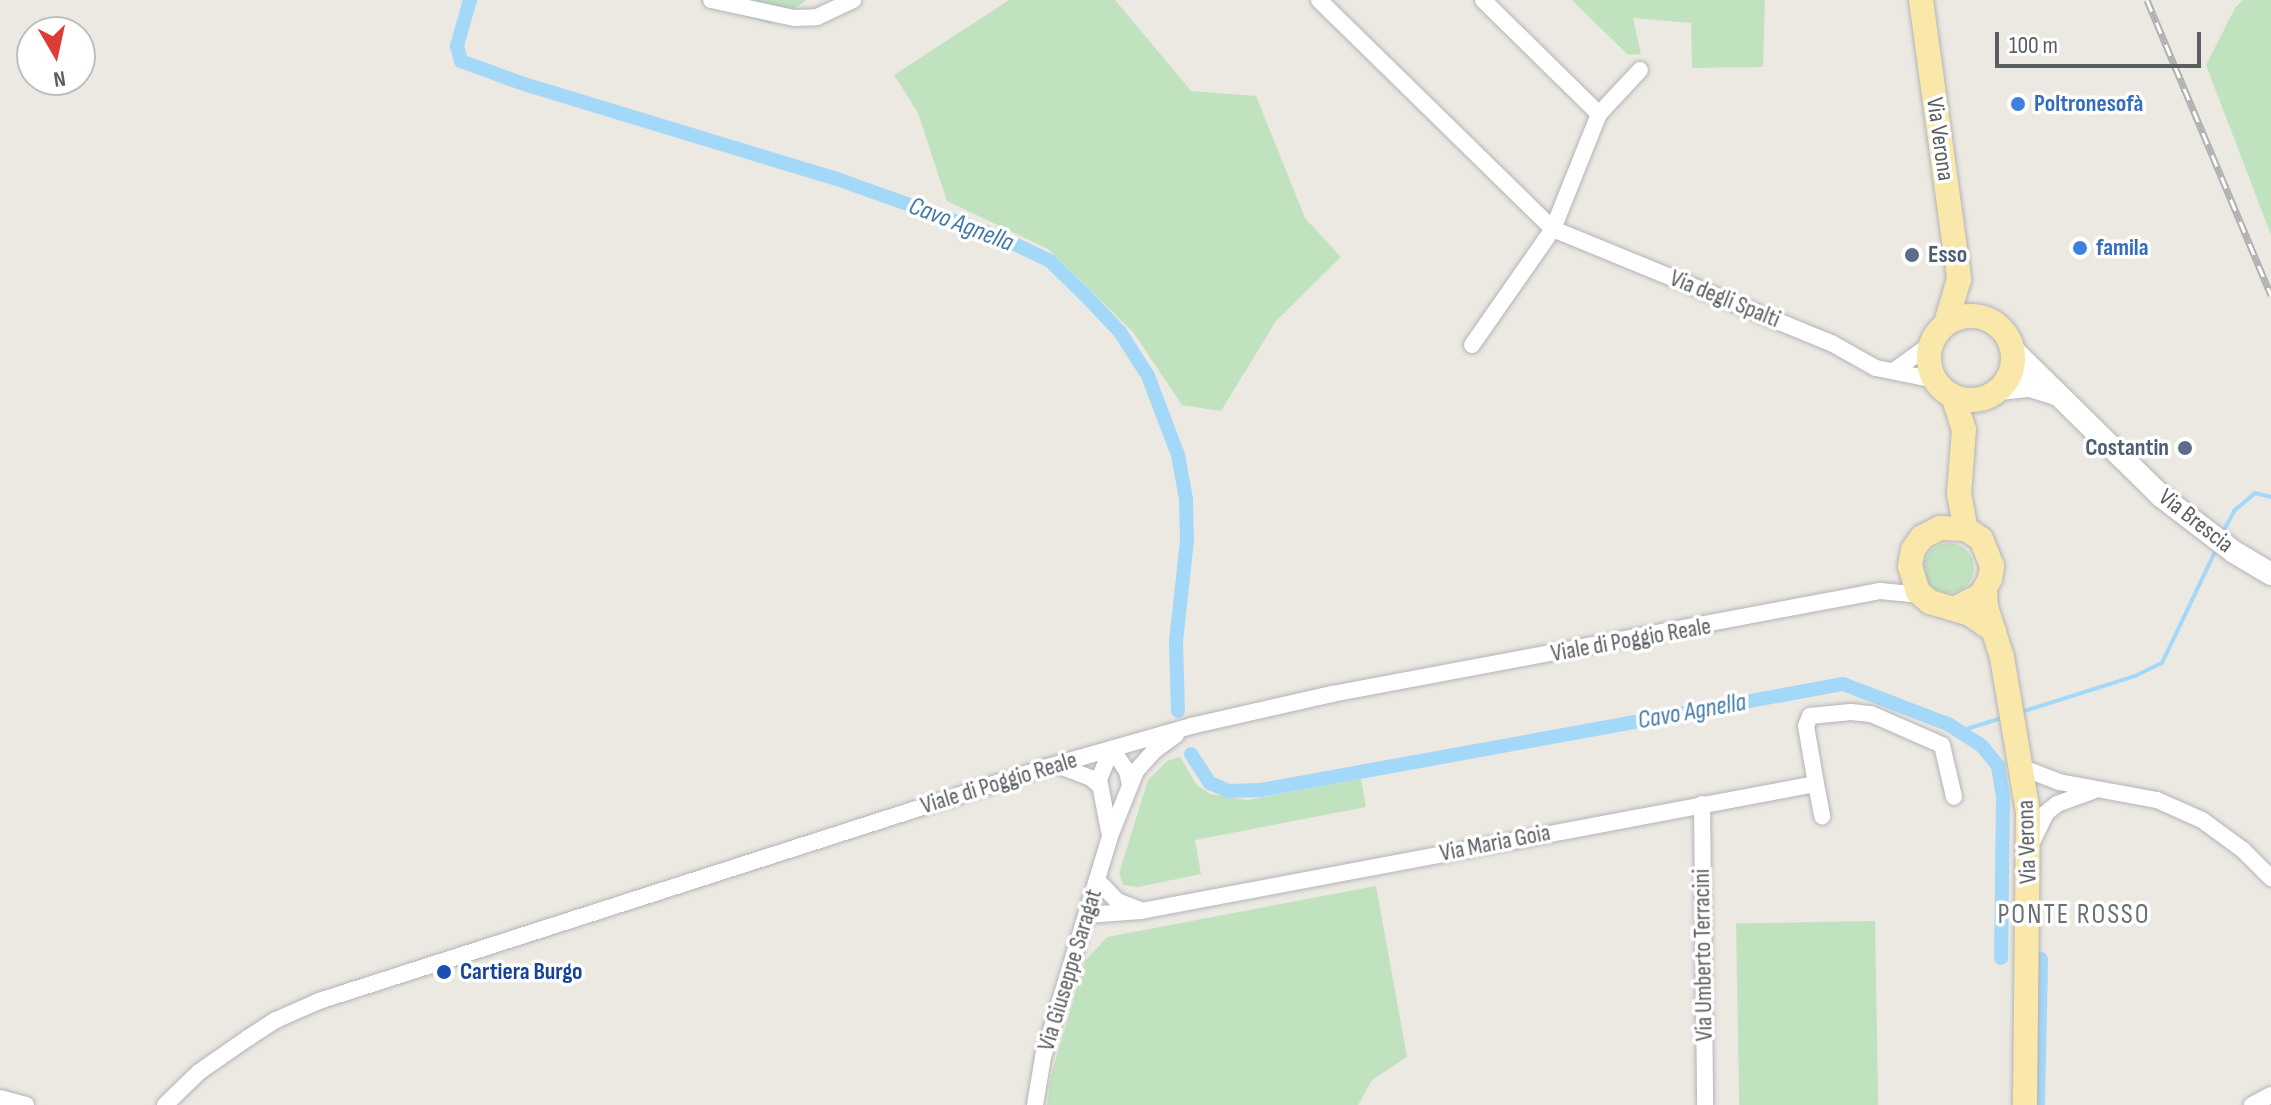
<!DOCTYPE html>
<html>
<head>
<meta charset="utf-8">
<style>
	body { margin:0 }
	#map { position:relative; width:2271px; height:1105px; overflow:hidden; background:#ece9e2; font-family:"Sofia Sans Condensed",sans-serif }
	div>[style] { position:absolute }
	.green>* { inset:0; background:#c1e2bf; transform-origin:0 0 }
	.round { border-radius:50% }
	.stream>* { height:4px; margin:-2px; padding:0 2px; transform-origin:2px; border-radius:2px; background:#a4d8f9 }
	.canal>* { height:14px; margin:-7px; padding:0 7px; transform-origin:7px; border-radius:7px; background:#a4d8f9 }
	.roads { filter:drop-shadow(0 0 2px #b2b4b8) drop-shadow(0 0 2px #b2b4b8) }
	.minor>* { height:16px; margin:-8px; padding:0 8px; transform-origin:8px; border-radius:8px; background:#fff }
	.secondary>* { height:22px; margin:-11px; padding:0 11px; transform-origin:11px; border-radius:11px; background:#fff }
	.primary>* { height:24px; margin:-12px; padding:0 12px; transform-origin:12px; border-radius:12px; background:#f9e8a9 }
	.primary>.ring { margin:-12px; padding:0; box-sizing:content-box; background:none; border:24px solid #f9e8a9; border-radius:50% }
	.rail>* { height:7px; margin-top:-3.5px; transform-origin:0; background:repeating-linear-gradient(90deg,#fff 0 12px,#b0b1b1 0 24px); box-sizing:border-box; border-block:2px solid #b0b1b1 }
	.dots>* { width:22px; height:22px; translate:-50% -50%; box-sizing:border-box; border:4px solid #fff; border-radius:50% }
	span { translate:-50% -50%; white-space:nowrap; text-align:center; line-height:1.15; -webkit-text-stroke:7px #fff; paint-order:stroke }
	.shop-label { font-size:24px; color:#366cbe; font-weight:700 }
	.left { translate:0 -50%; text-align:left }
	.street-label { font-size:24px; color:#5a5e61 }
	.service-label { font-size:24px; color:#4e5e75; font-weight:700 }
	.right { translate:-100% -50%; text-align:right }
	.transit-label { font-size:24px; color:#164399; font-weight:700 }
	.water-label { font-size:26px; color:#437aa9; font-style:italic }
	.quarter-label { font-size:28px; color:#6b7073; letter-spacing:2px }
	.north { position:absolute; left:16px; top:16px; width:80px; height:80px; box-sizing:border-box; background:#fff; border:2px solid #bdbfc0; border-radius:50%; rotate:171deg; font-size:22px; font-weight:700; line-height:32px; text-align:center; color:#5a5e61 }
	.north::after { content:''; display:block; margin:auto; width:28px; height:36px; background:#dd3b36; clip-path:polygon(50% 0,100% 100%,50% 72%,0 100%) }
	.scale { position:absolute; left:1995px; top:32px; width:206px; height:36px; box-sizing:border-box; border:4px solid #5a5e61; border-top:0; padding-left:10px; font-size:24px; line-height:28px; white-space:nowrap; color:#5a5e61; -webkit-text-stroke:6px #fff; paint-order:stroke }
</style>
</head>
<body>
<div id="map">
	<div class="green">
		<div style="clip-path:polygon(699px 0,807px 0,770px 24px)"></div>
		<div style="clip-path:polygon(1009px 0,1115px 0,1191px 91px,1256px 96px,1305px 218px,1341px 257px,1276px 321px,1221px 411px,1182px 405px,1133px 332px,1048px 249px,947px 201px,918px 113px,894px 75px)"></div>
		<div style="clip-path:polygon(1572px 0,1765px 0,1763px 67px,1692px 68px,1691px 23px,1633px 18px,1641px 54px,1628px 55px)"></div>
		<div style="clip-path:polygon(2243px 0,2271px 0,2271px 235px,2206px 65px,2235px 8px)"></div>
		<div class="round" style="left:1924px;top:543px;width:50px;height:50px"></div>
		<div style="clip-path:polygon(1180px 757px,1196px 784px,1210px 794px,1247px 800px,1361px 779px,1366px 807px,1195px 840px,1201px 874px,1138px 887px,1123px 885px,1119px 873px,1148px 780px,1167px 761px)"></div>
		<div style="clip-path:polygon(1376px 886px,1407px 1057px,1372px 1080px,1358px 1105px,1047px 1105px,1051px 1076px,1085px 961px,1107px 937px)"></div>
		<div style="left:1875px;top:921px;width:184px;height:139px;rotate:89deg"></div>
	</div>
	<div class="stream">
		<div style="left:2222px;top:534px;width:27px;rotate:-62deg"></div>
		<div style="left:2235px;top:510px;width:26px;rotate:-40deg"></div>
		<div style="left:2255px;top:493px;width:16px;rotate:14deg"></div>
		<div style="left:2021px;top:712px;width:120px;rotate:-17.5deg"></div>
		<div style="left:2135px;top:676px;width:30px;rotate:-26deg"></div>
		<div style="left:2162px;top:663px;width:125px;rotate:-64.5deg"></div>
		<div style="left:1960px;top:731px;width:47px;rotate:-17.3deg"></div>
	</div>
	<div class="canal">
		<div style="left:470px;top:0;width:48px;rotate:105.8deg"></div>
		<div style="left:457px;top:46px;width:16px;rotate:75deg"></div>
		<div style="left:461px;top:61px;width:67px;rotate:20.1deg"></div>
		<div style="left:524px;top:84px;width:327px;rotate:16.9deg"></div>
		<div style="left:837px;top:179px;width:173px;rotate:19.6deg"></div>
		<div style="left:1000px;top:237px;width:55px;rotate:25.6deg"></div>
		<div style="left:1050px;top:261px;width:49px;rotate:44.2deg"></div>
		<div style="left:1085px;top:295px;width:51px;rotate:46.6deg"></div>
		<div style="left:1120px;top:332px;width:52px;rotate:57.5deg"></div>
		<div style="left:1148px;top:376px;width:85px;rotate:69.2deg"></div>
		<div style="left:1178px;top:455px;width:45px;rotate:79.7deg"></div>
		<div style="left:1186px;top:499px;width:41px;rotate:88.6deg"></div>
		<div style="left:1187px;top:540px;width:102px;rotate:96.2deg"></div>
		<div style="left:1176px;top:641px;width:70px;rotate:88.4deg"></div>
		<div style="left:1191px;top:754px;width:35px;rotate:57deg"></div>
		<div style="left:1210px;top:783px;width:21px;rotate:23deg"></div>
		<div style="left:1229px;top:791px;width:32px;rotate:-2deg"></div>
		<div style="left:1261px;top:790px;width:592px;rotate:-10.32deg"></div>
		<div style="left:1843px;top:684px;width:112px;rotate:20.9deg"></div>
		<div style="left:1948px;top:724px;width:40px;rotate:32.9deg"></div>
		<div style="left:1982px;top:746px;width:26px;rotate:51deg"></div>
		<div style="left:1998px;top:766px;width:31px;rotate:81deg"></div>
		<div style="left:2003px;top:797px;width:161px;rotate:90.7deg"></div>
		<div style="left:2038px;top:1105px;width:146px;rotate:-88.8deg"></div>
	</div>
	<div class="roads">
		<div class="minor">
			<div style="left:711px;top:0;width:85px;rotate:12.2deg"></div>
			<div style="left:794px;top:18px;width:23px;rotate:-2deg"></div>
			<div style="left:817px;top:17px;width:40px;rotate:-25deg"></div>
			<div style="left:1319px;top:0;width:327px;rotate:44.4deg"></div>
			<div style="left:1553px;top:229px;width:303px;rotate:22.3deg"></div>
			<div style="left:1833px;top:344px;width:49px;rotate:29.2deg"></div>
			<div style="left:1876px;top:368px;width:60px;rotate:11.5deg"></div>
			<div style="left:1483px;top:0;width:163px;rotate:44.5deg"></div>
			<div style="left:1472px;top:345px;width:141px;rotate:-55.1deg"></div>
			<div style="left:1553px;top:229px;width:124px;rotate:-68.2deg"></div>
			<div style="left:1599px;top:114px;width:60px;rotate:-47deg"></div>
			<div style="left:1895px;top:370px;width:44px;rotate:-35.8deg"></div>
			<div style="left:1112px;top:749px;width:27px;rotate:56deg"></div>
			<div style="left:1127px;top:771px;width:14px;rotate:78deg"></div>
			<div style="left:1057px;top:765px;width:36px;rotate:21deg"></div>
			<div style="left:1091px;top:778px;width:12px;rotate:42deg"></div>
			<div style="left:2023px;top:768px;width:39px;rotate:21deg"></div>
			<div style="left:2059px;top:782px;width:100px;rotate:10.4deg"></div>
			<div style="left:2157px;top:800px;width:49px;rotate:24deg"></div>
			<div style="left:2202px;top:820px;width:51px;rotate:36.2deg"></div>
			<div style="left:2243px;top:850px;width:40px;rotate:45deg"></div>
			<div style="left:1816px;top:784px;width:59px;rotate:-99.8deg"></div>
			<div style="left:1806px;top:726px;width:11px;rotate:-68deg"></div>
			<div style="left:1810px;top:716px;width:41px;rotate:-5.6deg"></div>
			<div style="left:1851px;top:712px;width:20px;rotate:6deg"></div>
			<div style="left:1871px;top:714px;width:77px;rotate:23.6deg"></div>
			<div style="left:1942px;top:745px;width:53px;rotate:77deg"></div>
			<div style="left:1702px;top:804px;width:301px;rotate:89.4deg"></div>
			<div style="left:1109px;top:831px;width:53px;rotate:-100.9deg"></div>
			<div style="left:1099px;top:779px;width:33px;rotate:-67deg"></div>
			<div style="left:2032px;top:842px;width:32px;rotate:-64deg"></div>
			<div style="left:2046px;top:813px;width:14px;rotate:-39deg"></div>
			<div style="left:2057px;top:804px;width:38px;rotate:-20deg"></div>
			<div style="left:1097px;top:880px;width:29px;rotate:46deg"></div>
			<div style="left:1117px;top:901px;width:25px;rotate:21deg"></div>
			<div style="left:1086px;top:915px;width:55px;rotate:-4.2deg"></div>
			<div style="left:1141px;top:911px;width:687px;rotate:-10.66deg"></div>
			<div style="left:1816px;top:784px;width:33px;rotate:79deg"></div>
			<div style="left:0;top:1098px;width:27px;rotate:15deg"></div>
			<div style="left:165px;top:1105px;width:47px;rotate:-44.1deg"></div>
			<div style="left:199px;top:1072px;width:60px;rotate:-34.8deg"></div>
			<div style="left:248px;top:1038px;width:33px;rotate:-33deg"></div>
			<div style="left:276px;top:1020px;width:47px;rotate:-23.8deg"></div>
			<div style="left:319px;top:1001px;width:762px;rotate:-17.82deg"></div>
			<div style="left:1044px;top:768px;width:153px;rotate:-15.9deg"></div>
			<div style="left:1191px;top:726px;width:145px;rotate:-12.8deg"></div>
			<div style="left:1332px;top:694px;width:558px;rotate:-10.64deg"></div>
			<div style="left:1880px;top:591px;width:42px;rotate:5.4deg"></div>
			<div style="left:1035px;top:1105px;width:49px;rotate:-80.5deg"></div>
			<div style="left:1043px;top:1057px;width:231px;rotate:-73.1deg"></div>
			<div style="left:1110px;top:836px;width:70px;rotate:-68.2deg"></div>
			<div style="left:1136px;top:771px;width:28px;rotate:-48deg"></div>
			<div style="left:1155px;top:750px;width:26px;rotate:-36deg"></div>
			<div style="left:2252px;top:1105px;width:21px;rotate:-28deg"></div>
		</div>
		<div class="secondary">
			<div style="left:2014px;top:351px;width:206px;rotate:44.6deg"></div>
			<div style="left:2161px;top:496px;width:92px;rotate:37.5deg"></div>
			<div style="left:2234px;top:552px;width:43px;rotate:30.7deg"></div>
			<div style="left:1999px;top:389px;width:31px;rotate:-6deg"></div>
			<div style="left:2030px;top:386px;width:27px;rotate:17deg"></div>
		</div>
		<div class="primary">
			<div style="left:1921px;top:0;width:282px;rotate:82.2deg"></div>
			<div style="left:1959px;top:279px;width:46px;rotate:106.5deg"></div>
			<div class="ring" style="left:1929px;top:316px;width:60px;height:60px"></div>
			<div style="left:1953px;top:396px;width:35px;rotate:72deg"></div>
			<div style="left:1964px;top:429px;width:65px;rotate:94.4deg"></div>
			<div style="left:1959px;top:494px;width:36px;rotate:79deg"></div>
			<div style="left:1985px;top:589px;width:18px;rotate:87deg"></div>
			<div style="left:1986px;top:607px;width:52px;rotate:72.3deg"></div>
			<div style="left:2002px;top:657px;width:158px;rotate:80.5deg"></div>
			<div style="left:2028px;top:813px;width:292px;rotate:90.6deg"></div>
			<div style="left:1956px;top:608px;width:28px;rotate:-27deg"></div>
			<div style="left:1981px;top:595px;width:18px;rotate:-61deg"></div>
			<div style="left:1990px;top:579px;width:13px;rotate:-81deg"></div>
			<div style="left:1992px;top:566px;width:29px;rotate:-112deg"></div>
			<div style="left:1981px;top:539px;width:18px;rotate:-146deg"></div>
			<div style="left:1966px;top:529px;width:26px;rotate:-178deg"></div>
			<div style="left:1940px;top:528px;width:20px;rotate:153deg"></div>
			<div style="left:1922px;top:537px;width:16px;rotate:125deg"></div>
			<div style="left:1913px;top:550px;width:16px;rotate:101deg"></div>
			<div style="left:1910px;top:566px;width:27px;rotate:73deg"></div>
			<div style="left:1918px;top:592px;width:16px;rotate:40deg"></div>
			<div style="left:1930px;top:602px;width:42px;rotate:16.7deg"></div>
			<div style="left:1970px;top:614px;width:29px;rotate:35deg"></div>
		</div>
	</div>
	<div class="rail">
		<div style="left:2147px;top:0;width:320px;rotate:67.2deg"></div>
	</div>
	<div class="dots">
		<div style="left:2018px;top:104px;background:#3f7fe0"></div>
		<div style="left:2080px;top:248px;background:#3f7fe0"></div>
		<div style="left:1912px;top:255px;background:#5c6f8a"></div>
		<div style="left:2185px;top:448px;background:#5c6f8a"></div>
		<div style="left:444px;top:972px;background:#1a4fb4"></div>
	</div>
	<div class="shop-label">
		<span class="left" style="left:2034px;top:104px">Poltronesofà</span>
		<span class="left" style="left:2096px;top:248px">famila</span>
	</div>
	<div class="street-label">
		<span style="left:1940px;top:139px;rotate:82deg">Via Verona</span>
		<span style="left:1725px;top:299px;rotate:22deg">Via degli Spalti</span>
		<span style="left:2196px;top:521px;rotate:38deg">Via Brescia</span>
		<span style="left:1631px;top:640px;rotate:-10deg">Viale di Poggio Reale</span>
		<span style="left:999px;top:783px;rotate:-17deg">Viale di Poggio Reale</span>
		<span style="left:2027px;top:842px;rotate:-92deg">Via Verona</span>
		<span style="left:1495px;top:843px;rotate:-11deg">Via Maria Goia</span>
		<span style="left:1703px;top:955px;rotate:-91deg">Via Umberto Terracini</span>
		<span style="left:1070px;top:970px;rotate:-73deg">Via Giuseppe Saragat</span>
	</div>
	<div class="service-label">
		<span class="left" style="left:1928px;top:255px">Esso</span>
		<span class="right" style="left:2169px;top:448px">Costantin</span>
	</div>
	<div class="transit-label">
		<span class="left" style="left:460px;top:972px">Cartiera Burgo</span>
	</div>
	<div class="water-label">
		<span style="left:961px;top:225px;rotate:21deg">Cavo Agnella</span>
		<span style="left:1692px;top:712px;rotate:-10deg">Cavo Agnella</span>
	</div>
	<div class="quarter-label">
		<span style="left:2074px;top:915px">PONTE ROSSO</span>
	</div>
	<div class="north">N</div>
	<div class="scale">100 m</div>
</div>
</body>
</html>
